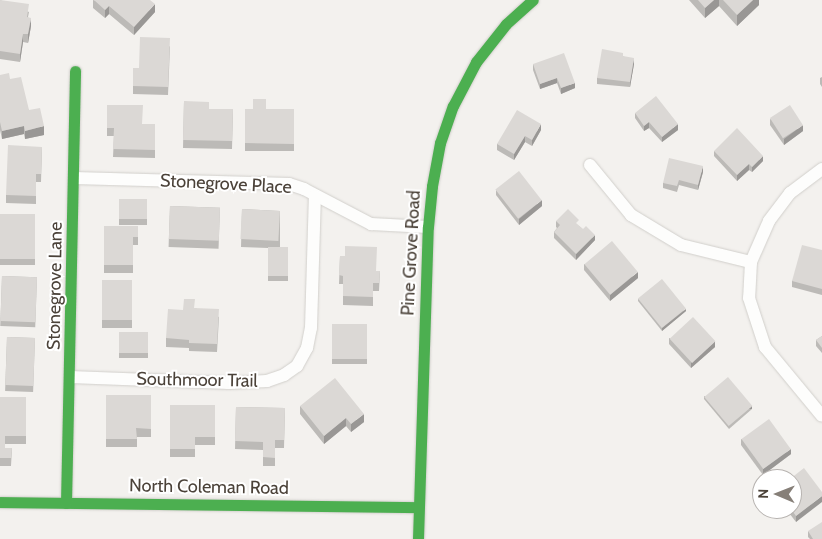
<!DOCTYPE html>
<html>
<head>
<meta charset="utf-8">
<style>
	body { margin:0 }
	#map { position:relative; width:822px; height:539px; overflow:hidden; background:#f3f1ee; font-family:Cabin,sans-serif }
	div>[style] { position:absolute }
	.roads { filter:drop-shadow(0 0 1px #d1cfcb) drop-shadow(0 0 1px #d1cfcb) }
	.street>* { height:12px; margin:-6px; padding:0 6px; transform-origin:6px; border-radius:6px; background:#fdfdfc }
	.fast>* { height:11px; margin:-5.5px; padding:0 5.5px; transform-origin:5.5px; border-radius:5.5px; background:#4caf50 }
	.wall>* { inset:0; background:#bcbab7; transform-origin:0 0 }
	.shaded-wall>* { inset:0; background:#999795; transform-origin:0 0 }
	.building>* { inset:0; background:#dbd8d5; transform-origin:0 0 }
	span { translate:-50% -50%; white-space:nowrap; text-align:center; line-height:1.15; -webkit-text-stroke:4px #fff; paint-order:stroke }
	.street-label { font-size:18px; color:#4b4239 }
	.north { position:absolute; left:752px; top:469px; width:50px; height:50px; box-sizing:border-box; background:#fff; border:1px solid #b7b3b0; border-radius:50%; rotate:271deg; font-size:14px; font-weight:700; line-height:20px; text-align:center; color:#4b4239 }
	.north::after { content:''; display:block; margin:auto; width:18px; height:22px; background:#867f78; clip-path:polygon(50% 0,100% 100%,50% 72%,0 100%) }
</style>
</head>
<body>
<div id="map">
	<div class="roads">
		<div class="street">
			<div style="left:590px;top:165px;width:65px;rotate:50.6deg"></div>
			<div style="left:631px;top:215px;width:58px;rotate:31deg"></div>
			<div style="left:681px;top:245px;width:72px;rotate:13.7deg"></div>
			<div style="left:822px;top:169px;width:40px;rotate:143deg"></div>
			<div style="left:790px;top:193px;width:35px;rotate:127deg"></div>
			<div style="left:769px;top:221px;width:45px;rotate:113.7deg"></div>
			<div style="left:751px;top:262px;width:36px;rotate:93deg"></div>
			<div style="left:749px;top:298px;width:52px;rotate:71.9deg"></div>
			<div style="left:765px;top:347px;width:89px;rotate:50.4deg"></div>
			<div style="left:74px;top:178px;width:215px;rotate:1.6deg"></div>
			<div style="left:289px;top:184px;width:16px;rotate:18deg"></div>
			<div style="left:304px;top:189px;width:76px;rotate:27.6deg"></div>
			<div style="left:371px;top:224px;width:57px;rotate:3deg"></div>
			<div style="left:70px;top:377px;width:159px;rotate:2.2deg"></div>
			<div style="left:229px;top:383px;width:38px;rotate:-3deg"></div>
			<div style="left:267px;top:381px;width:18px;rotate:-19deg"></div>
			<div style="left:284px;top:375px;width:16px;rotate:-35deg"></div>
			<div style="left:297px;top:366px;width:21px;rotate:-61deg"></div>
			<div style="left:307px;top:348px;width:20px;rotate:-79deg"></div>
			<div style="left:311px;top:328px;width:132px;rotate:-88.3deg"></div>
		</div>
		<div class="fast">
			<div style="left:0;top:502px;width:418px;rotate:0.7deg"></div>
			<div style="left:66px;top:503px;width:432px;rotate:-88.8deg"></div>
			<div style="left:418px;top:539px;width:312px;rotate:-88.2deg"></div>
			<div style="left:428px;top:227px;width:41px;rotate:-84.4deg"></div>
			<div style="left:432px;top:186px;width:44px;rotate:-79.5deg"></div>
			<div style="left:440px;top:143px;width:39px;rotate:-71deg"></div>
			<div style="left:453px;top:106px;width:50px;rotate:-62.4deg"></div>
			<div style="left:476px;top:62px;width:48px;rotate:-51.7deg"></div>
			<div style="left:506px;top:24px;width:36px;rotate:-42deg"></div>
		</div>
	</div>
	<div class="wall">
		<div style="clip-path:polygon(0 0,29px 12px,28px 17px,31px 26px,28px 43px,23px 42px,20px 62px,0 59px)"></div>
		<div style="clip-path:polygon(93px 0,155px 12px,134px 35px,109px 14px,105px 18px,93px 8px)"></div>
		<div style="clip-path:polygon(689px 0,759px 0,759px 5px,737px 26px,719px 6px,705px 18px)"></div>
		<div style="clip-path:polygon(170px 46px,168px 95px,133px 94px,133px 86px,139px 68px)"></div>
		<div style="clip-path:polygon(623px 56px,634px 64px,630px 87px,597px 84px,597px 78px)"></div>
		<div style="clip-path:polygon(533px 64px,575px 88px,561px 94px,557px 83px,540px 89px,533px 70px)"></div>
		<div style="clip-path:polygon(0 75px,10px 79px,44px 135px,25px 139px,24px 134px,2px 139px,0 130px)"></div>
		<div style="clip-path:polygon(822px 77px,822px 87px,820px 84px,820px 78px)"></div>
		<div style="clip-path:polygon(184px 101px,209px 109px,233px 109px,232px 149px,183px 148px)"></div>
		<div style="clip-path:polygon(107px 105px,142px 124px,155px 124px,155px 158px,113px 157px,114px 136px,107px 136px)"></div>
		<div style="left:245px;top:109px;width:49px;height:42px"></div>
		<div style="clip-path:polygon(635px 113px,678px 130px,662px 142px,649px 128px,644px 131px,635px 118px)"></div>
		<div style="clip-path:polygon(770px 119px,803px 131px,784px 145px,770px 125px)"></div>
		<div style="clip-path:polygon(541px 130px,532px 146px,525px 142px,514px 160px,497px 150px,497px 144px)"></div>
		<div style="clip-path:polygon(42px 147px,41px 182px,36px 182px,36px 204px,6px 203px,6px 195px)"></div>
		<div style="clip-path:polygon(714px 151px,763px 161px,752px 172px,749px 170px,737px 181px,714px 156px)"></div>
		<div style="clip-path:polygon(703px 172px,698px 190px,679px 185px,677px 192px,663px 188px,663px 183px)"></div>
		<div style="clip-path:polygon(496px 190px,542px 206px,519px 225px,496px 195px)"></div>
		<div style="left:119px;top:199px;width:28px;height:26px"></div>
		<div style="left:170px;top:206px;width:50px;height:41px;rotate:2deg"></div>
		<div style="clip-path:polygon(242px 209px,280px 211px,280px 247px,288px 247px,288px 281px,268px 281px,268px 248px,241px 247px)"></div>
		<div style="left:0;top:214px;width:35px;height:51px"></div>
		<div style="clip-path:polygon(556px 221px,579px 226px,595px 240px,576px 260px,554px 238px,554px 232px,557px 228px,556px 227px)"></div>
		<div style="clip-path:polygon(104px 226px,138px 226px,138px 245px,133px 245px,133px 273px,104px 273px)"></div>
		<div style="clip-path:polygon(822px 250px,822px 295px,792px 287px,792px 281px)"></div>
		<div style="clip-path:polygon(340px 256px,376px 271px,380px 271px,379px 291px,373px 291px,373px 306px,343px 305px,343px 284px,339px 284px)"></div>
		<div style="clip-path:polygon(584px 264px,638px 278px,610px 301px,584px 270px)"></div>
		<div style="left:2px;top:276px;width:35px;height:50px;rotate:2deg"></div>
		<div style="left:102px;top:280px;width:30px;height:48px"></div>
		<div style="clip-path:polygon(638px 299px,686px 311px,662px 331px,638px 301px)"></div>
		<div style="clip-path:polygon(195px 308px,219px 317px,217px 352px,189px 351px,189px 348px,166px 347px,166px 338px,183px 310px)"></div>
		<div style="left:332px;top:324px;width:35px;height:40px"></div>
		<div style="left:119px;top:332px;width:29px;height:26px"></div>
		<div style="clip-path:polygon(822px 336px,822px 353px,816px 346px,816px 340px)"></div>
		<div style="left:7px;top:337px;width:28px;height:54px;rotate:2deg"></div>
		<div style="clip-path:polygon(669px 338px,715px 347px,691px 368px,669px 344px)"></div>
		<div style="clip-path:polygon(106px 395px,151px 395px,151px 437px,137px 437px,137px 447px,106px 447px)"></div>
		<div style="clip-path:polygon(704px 396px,752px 409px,729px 429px,704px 399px)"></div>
		<div style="clip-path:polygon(0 397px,26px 397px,26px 444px,5px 444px,5px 448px,12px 448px,11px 466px,0 466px)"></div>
		<div style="clip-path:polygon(170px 405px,215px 405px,215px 445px,195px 445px,195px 457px,170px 457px)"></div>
		<div style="clip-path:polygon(300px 406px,364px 422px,351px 432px,346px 426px,324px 444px,300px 414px)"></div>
		<div style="clip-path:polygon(236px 407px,285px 408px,284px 448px,275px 448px,275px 466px,263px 466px,263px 450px,235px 449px)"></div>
		<div style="clip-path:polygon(741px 439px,791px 454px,763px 475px,741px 445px)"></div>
		<div style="clip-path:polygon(822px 492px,796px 522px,786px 509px,792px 509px)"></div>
		<div style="clip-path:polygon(808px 531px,822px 539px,810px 539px,808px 537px)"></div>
	</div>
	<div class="shaded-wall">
		<div style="clip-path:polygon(714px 0,719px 0,719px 6px,705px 18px,705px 8px)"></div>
		<div style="clip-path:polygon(753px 0,759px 0,759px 5px,737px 26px,737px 15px)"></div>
		<div style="clip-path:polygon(155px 4px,155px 12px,134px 35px,134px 27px)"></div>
		<div style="clip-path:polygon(109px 6px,109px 14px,105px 18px,105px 10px)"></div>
		<div style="clip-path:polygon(31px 18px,31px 26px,28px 43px,28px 34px)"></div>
		<div style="clip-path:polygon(23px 34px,23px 42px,20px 62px,20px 54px)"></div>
		<div style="clip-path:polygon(634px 58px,634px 64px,630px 87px,630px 82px)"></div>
		<div style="clip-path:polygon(557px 78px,557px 83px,540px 89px,540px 84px)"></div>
		<div style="clip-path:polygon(575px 83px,575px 88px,561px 94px,561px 88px)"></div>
		<div style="clip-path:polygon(649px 122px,649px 128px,644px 131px,644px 126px)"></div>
		<div style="clip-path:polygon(541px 124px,541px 130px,532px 146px,532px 140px)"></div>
		<div style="clip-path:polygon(678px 124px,678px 130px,662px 142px,662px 137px)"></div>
		<div style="clip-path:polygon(803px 125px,803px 131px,784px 145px,784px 139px)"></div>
		<div style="clip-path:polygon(24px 126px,24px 134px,2px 139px,2px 131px)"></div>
		<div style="clip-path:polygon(44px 126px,44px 135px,25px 139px,25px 131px)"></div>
		<div style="clip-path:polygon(525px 136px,525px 142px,514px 160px,514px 154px)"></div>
		<div style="clip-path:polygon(763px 156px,763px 161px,752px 172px,752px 167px)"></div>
		<div style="clip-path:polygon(749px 164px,749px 170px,737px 181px,737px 175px)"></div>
		<div style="clip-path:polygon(703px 166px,703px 172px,698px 190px,698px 185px)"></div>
		<div style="clip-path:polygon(542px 200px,542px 206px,519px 225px,519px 219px)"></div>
		<div style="clip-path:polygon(595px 235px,595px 240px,576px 260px,576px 254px)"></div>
		<div style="clip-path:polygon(638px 272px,638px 278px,610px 301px,610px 295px)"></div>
		<div style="clip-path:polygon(686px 309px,686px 311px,662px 331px,662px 328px)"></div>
		<div style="clip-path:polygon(715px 341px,715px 347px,691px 368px,691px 363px)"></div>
		<div style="left:752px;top:406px;width:3px;height:30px;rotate:90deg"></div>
		<div style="clip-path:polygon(364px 414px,364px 422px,351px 432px,351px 424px)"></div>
		<div style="clip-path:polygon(346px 418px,346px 426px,324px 444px,324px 436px)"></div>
		<div style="clip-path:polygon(791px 449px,791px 454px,763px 475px,763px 469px)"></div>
		<div style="clip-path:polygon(822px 496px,822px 502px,796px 522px,796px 516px)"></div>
	</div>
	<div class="building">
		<div style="clip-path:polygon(0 0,29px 4px,27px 17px,31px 18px,28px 34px,23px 34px,20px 54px,0 51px)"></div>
		<div style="clip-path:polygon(94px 0,150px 0,155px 4px,134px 27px,109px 6px,105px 10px)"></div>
		<div style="clip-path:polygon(698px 0,714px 0,705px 8px)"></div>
		<div style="clip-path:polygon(723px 0,753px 0,737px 15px)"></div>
		<div style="clip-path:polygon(140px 37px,170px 38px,168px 87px,133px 86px,133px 68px,139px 68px)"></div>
		<div style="clip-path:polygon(602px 49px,623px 53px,623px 56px,634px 58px,630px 82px,597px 78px)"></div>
		<div style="clip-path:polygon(564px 53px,575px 83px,561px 88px,557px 78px,540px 84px,533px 64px)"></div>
		<div style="clip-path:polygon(9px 73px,10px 79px,21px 77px,29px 110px,40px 108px,44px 126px,25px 131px,24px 126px,2px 131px,0 122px,0 75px)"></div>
		<div style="clip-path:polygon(656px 96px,678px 124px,662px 137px,649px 122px,644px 126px,635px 113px)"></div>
		<div style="clip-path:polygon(253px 99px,266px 99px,266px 109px,294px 109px,294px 144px,245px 143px,245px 109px,253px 109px)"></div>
		<div style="clip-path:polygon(184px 101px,209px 102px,209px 109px,233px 109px,232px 141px,183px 140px)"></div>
		<div style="clip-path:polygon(107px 105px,143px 105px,142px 124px,155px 124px,155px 150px,113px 149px,114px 128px,107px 128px)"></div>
		<div style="left:790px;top:105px;width:24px;height:24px;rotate:57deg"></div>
		<div style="clip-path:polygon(517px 110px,541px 124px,532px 140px,525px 136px,514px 154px,497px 144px)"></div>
		<div style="clip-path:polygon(737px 128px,763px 156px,752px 167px,749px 164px,737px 175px,714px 151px)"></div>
		<div style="clip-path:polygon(8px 145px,42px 147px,41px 174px,36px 174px,36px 196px,6px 195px)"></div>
		<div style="clip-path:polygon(669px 158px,703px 166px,698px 185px,679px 180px,677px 186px,663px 183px)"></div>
		<div style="left:519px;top:171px;width:37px;height:30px;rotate:52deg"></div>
		<div style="left:119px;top:199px;width:28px;height:20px"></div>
		<div style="left:170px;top:206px;width:50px;height:33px;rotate:2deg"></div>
		<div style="left:242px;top:209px;width:38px;height:30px;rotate:3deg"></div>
		<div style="clip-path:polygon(568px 209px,579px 220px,576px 223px,583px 229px,586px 226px,595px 235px,576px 254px,554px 232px,560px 225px,556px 221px)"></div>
		<div style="left:0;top:214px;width:35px;height:45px"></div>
		<div style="clip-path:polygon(104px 226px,138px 226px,138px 237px,133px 237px,133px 265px,104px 265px)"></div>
		<div style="left:612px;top:241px;width:40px;height:36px;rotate:50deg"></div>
		<div style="clip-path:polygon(802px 245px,822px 250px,822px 289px,792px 281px)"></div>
		<div style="clip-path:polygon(345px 246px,377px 247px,376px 271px,380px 271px,379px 283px,373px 283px,373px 297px,343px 296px,343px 276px,339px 275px,340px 256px,345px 256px)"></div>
		<div style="left:268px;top:247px;width:20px;height:29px"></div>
		<div style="left:2px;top:276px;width:35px;height:45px;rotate:2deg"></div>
		<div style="left:662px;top:279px;width:38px;height:31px;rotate:51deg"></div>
		<div style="left:102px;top:280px;width:30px;height:40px"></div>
		<div style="clip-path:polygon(184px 299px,195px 299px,194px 308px,219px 309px,217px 344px,189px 343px,189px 340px,166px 338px,168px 309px,183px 310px)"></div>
		<div style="left:693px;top:317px;width:33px;height:32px;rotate:47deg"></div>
		<div style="left:332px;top:324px;width:35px;height:35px"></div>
		<div style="left:119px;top:332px;width:29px;height:21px"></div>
		<div style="clip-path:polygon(822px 336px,822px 348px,816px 340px)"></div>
		<div style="left:7px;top:337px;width:28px;height:48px;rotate:2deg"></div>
		<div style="left:728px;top:377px;width:38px;height:31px;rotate:50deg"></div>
		<div style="clip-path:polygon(335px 378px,364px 414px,351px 424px,346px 418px,324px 436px,300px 406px)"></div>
		<div style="clip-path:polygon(106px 395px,151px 395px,151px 429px,136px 428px,137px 439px,106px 439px)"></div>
		<div style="clip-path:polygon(0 397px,26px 397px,26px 436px,5px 436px,5px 448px,12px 448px,11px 458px,0 458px)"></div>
		<div style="clip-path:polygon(170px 405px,215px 405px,215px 437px,195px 437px,195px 449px,170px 449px)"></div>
		<div style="clip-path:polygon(236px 407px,285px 408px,284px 440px,275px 440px,275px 458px,263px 457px,263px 442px,235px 441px)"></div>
		<div style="left:769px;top:419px;width:37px;height:34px;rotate:54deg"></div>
		<div style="clip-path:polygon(804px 468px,822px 492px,822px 496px,796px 516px,791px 509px,792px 509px,792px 479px,790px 479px)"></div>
		<div style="clip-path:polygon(822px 522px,822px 539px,813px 539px,808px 531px)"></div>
	</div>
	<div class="street-label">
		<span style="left:226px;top:184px;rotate:3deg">Stonegrove Place</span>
		<span style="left:411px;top:253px;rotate:-87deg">Pine Grove Road</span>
		<span style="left:55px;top:286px;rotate:-89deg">Stonegrove Lane</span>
		<span style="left:197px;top:380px;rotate:1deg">Southmoor Trail</span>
		<span style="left:209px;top:487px;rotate:1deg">North Coleman Road</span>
	</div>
	<div class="north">N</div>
</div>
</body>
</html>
